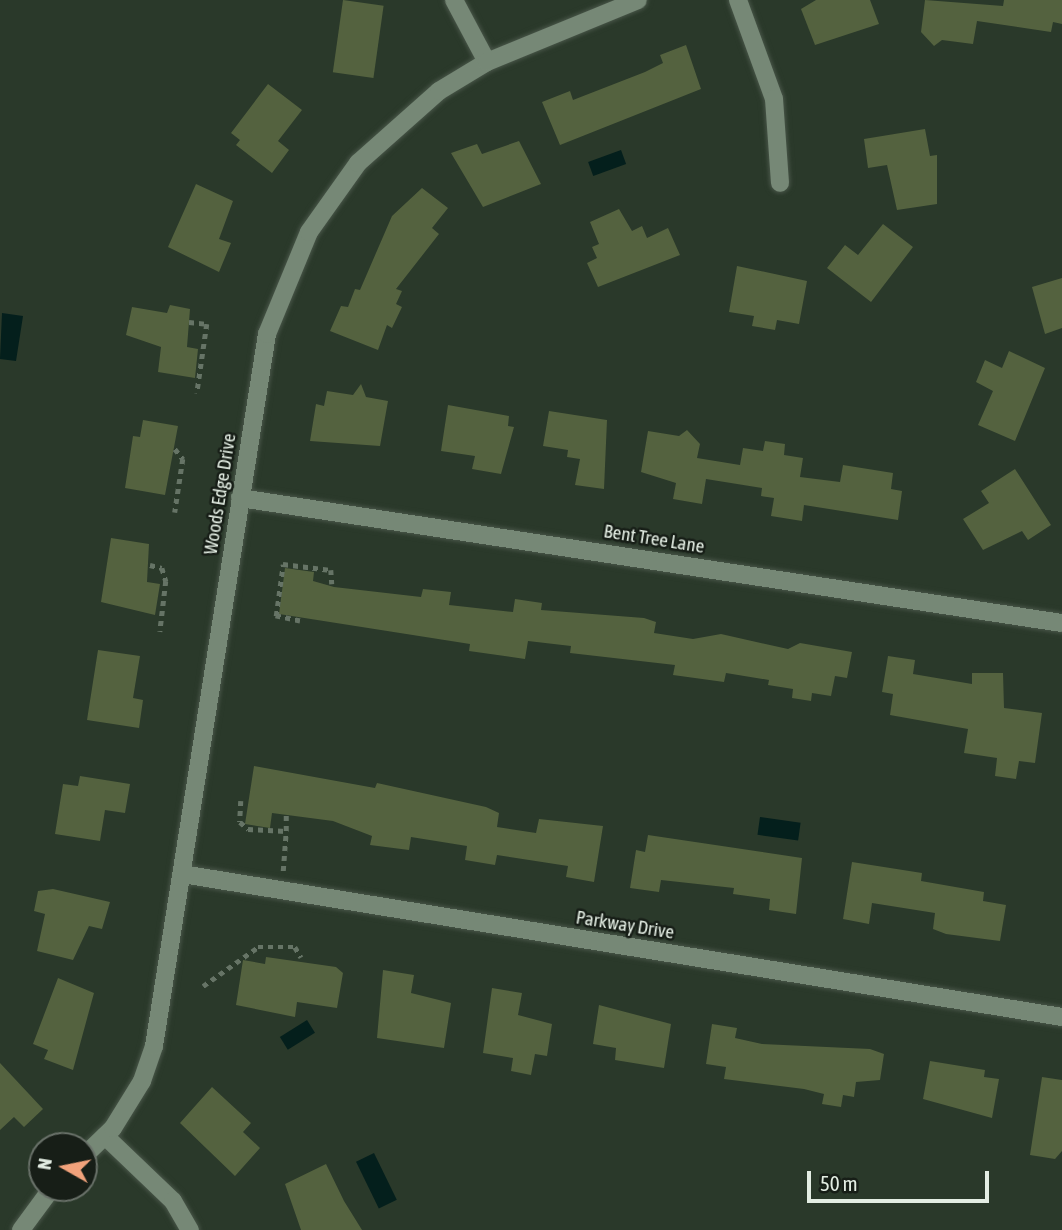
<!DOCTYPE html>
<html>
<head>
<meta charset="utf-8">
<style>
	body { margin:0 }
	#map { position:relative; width:1062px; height:1230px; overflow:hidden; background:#2a392a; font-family:"Asap Condensed",sans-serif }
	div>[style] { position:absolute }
	.water>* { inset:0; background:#041f1c; transform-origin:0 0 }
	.building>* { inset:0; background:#54623f; transform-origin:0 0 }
	.path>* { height:4.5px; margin-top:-2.25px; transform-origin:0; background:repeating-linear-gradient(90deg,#667466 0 5px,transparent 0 10px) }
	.roads { filter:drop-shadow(0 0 2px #485548) drop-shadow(0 0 2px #485548) }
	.minor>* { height:18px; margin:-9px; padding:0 9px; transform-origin:9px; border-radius:9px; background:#768876 }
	span { translate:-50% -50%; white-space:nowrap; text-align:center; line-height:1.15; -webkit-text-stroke:5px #171e17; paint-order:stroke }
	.street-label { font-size:19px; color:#e3ede3 }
	.north { position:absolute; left:28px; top:1132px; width:70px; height:70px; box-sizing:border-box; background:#171e17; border:2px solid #697169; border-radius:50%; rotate:279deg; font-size:19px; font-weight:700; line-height:28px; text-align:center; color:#e3ede3 }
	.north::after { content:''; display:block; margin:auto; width:24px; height:32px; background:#f1a27b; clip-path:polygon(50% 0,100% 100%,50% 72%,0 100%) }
	.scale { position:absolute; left:807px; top:1171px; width:182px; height:32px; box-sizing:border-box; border:4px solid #e3ede3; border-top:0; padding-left:9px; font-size:21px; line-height:24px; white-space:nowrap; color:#e3ede3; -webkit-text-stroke:5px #171e17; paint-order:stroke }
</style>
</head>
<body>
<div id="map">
	<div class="water">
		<div style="left:621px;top:150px;width:15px;height:35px;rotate:70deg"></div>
		<div style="clip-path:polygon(2px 313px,23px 316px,16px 361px,0 359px)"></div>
		<div style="left:760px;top:817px;width:41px;height:18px;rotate:8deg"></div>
		<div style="left:307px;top:1020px;width:15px;height:32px;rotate:58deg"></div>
		<div style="left:374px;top:1153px;width:52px;height:20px;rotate:64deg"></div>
	</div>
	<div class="building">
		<div style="left:343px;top:0;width:41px;height:73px;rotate:8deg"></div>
		<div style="clip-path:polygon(816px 0,870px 0,879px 24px,815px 45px,801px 9px)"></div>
		<div style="clip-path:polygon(925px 0,1003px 6px,1004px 0,1062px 0,1062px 24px,1053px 22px,1051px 32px,977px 21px,973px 44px,942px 40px,934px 46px,921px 32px)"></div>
		<div style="clip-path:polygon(686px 45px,701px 89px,560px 145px,542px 102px,570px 91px,573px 100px,645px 72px,663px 63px,660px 55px)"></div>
		<div style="clip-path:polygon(268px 84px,302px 110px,278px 141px,289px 150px,272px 173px,236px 145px,240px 140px,231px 133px)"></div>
		<div style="clip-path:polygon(925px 129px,930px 156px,937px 155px,937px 204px,897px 210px,887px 165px,868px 168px,864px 139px)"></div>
		<div style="clip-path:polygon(519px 141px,541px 184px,483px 207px,451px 153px,477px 144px,482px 154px)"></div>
		<div style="clip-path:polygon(196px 184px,233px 201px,219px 239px,231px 243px,219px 272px,168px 247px)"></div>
		<div style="clip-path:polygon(422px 188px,448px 208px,432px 228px,439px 234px,396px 289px,402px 291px,396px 304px,402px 307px,392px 328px,387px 325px,378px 350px,330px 331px,341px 306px,348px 307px,355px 289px,360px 290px,392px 216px)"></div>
		<div style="clip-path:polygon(619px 209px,632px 231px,642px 226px,647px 238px,668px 228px,680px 255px,598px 287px,587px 263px,597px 258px,592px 247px,599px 244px,590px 222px)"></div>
		<div style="clip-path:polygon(883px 224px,913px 247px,871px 302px,827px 268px,845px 245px,858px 255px)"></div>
		<div style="clip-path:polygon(737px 266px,807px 281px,799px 324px,777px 320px,775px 330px,752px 326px,754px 316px,729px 312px)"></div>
		<div style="clip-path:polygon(1062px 278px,1062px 328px,1045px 334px,1032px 287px)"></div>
		<div style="clip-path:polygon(170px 305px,190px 309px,187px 347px,198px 349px,195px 378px,158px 372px,161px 347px,126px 335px,132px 307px,167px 313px)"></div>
		<div style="clip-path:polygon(1009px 351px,1045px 368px,1015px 441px,978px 425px,993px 391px,976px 382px,985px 360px,1002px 368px)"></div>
		<div style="clip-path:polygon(361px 384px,366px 397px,388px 401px,380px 446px,310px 441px,316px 404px,324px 406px,327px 391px,353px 395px)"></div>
		<div style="clip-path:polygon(448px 405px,509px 416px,508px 426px,514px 427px,501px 474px,472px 469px,475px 456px,441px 451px)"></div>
		<div style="clip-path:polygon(549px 411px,607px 420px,604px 489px,575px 485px,580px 459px,567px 457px,568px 450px,543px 446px)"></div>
		<div style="clip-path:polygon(143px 420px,178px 426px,165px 495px,125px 488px,133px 436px,140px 437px)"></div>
		<div style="clip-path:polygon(687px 430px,700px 444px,697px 458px,740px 465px,743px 448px,763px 451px,765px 441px,785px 444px,784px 455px,803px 458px,800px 477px,840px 482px,843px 465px,893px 473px,891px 489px,902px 491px,898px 520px,804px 505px,802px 521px,771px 516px,774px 498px,761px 496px,762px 488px,706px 479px,702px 504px,673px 499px,676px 483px,641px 472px,648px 431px,679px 436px)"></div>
		<div style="clip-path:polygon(1015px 469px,1051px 525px,1028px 540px,1022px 531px,983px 550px,963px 519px,989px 503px,981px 491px)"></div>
		<div style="clip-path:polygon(111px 538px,149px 544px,147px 582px,160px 584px,155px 615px,101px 602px)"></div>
		<div style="clip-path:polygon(285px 568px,314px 572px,313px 581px,334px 587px,421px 597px,423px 589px,451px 592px,449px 605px,513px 612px,515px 599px,542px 603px,541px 610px,644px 618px,656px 622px,654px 633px,693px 639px,721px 634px,788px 649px,800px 643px,852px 652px,847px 678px,835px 676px,831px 696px,812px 693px,811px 701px,792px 698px,793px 689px,768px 685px,769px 680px,726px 673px,724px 682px,673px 675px,675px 665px,570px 653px,571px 646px,528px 641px,525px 659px,469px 651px,470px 644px,279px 614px)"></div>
		<div style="clip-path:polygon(98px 650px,140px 656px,133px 698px,143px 700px,139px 728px,87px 720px)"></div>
		<div style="clip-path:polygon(888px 656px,915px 660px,913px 674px,972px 684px,972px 673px,1003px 673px,1004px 708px,1042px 713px,1035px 763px,1019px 761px,1016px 779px,995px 776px,997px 758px,964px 753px,968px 729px,890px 715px,893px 694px,882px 692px)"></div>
		<div style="clip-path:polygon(254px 766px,375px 788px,377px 783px,486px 807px,499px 813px,497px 827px,536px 833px,539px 819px,603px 826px,594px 882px,566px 877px,568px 866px,497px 855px,495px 865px,465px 860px,467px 846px,411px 837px,409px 850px,370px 845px,372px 836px,333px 821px,272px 813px,270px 828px,245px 824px)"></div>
		<div style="clip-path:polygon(80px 776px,130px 784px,125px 813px,105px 810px,100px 841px,55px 834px,63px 784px,78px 786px)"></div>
		<div style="clip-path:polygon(648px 835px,802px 858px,796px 914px,769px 910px,770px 899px,733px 894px,734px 888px,661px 880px,659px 892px,630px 888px,636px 850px,645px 852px)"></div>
		<div style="clip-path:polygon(852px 862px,922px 873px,921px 881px,984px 892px,983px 901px,1006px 905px,1000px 941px,946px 934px,933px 929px,935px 913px,872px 903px,869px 924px,843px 919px)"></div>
		<div style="clip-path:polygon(53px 889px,110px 902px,102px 929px,89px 926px,73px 960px,37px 951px,45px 914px,34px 911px,38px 891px)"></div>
		<div style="clip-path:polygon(266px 957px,336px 967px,343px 973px,337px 1008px,297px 1002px,295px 1017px,236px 1005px,243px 960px,265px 964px)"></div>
		<div style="clip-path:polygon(383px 970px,414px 975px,411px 993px,451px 1003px,444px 1048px,377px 1038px)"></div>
		<div style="clip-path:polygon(58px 978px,94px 993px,73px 1070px,44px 1059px,48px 1050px,33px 1044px)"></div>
		<div style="clip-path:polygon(492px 988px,522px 993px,518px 1015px,552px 1024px,547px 1056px,535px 1054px,531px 1075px,511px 1071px,513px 1058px,483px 1053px)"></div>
		<div style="clip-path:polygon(599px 1005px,671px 1024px,664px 1068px,615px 1060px,616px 1048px,593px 1044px)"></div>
		<div style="clip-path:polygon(712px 1024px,737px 1028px,735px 1038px,762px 1044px,870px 1049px,884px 1054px,880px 1080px,856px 1082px,854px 1097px,843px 1095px,841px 1107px,822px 1104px,824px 1094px,804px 1089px,724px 1079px,726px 1067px,706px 1064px)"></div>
		<div style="clip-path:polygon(930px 1061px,985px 1070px,984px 1077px,999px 1079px,992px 1118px,923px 1099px)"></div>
		<div style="clip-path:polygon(0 1063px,43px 1109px,24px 1127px,14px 1117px,0 1130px)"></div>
		<div style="clip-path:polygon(1042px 1077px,1062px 1080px,1062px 1151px,1055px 1159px,1030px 1155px)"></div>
		<div style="clip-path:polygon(212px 1087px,251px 1123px,243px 1132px,260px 1148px,235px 1176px,180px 1123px)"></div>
		<div style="clip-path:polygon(326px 1164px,344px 1201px,362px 1230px,301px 1230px,285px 1184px)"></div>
	</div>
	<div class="path">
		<div style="left:189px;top:322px;width:18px;rotate:6deg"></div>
		<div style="left:207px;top:324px;width:70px;rotate:98.2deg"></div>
		<div style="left:175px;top:449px;width:13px;rotate:51deg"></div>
		<div style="left:183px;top:459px;width:54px;rotate:98.6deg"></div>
		<div style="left:150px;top:565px;width:12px;rotate:14deg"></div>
		<div style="left:162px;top:568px;width:14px;rotate:73deg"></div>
		<div style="left:166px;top:581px;width:51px;rotate:96.7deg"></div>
		<div style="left:300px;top:621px;width:25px;rotate:-168deg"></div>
		<div style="left:276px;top:616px;width:52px;rotate:-82.3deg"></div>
		<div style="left:283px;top:564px;width:48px;rotate:7.1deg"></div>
		<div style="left:331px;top:570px;width:14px;rotate:86deg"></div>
		<div style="left:241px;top:801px;width:21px;rotate:93deg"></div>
		<div style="left:240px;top:822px;width:11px;rotate:41deg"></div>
		<div style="left:248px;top:829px;width:38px;rotate:3deg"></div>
		<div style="left:286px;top:831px;width:16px;rotate:-90deg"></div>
		<div style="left:283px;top:871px;width:40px;rotate:-85.7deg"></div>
		<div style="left:203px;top:986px;width:67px;rotate:-35.3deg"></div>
		<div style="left:258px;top:947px;width:37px"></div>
		<div style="left:295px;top:947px;width:12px;rotate:59deg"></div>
	</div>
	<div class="roads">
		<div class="minor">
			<div style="left:454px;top:0;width:70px;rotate:62deg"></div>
			<div style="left:738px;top:0;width:105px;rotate:70deg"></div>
			<div style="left:774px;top:99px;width:84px;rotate:85.9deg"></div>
			<div style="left:240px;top:498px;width:831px;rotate:8.65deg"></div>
			<div style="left:182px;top:874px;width:892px;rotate:9.23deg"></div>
			<div style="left:105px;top:1136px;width:94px;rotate:43.7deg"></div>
			<div style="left:173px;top:1201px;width:34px;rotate:60deg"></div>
			<div style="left:84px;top:1156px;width:40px;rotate:-44deg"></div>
			<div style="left:113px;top:1128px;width:55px;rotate:-58.3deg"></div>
			<div style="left:142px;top:1081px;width:37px;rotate:-71deg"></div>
			<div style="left:154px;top:1046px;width:721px;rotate:-80.98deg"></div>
			<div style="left:267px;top:334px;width:110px;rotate:-67.6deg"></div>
			<div style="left:309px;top:232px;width:85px;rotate:-54.6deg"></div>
			<div style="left:358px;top:163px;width:108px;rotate:-41.6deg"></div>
			<div style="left:439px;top:91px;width:56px;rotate:-31.1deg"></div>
			<div style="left:487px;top:62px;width:163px;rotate:-22.3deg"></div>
			<div style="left:21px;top:1230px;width:52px;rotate:-53.6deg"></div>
		</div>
	</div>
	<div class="street-label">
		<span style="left:220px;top:494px;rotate:-81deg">Woods Edge Drive</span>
		<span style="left:654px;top:539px;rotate:9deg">Bent Tree Lane</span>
		<span style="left:625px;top:925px;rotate:9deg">Parkway Drive</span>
	</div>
	<div class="north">N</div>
	<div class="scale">50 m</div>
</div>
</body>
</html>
